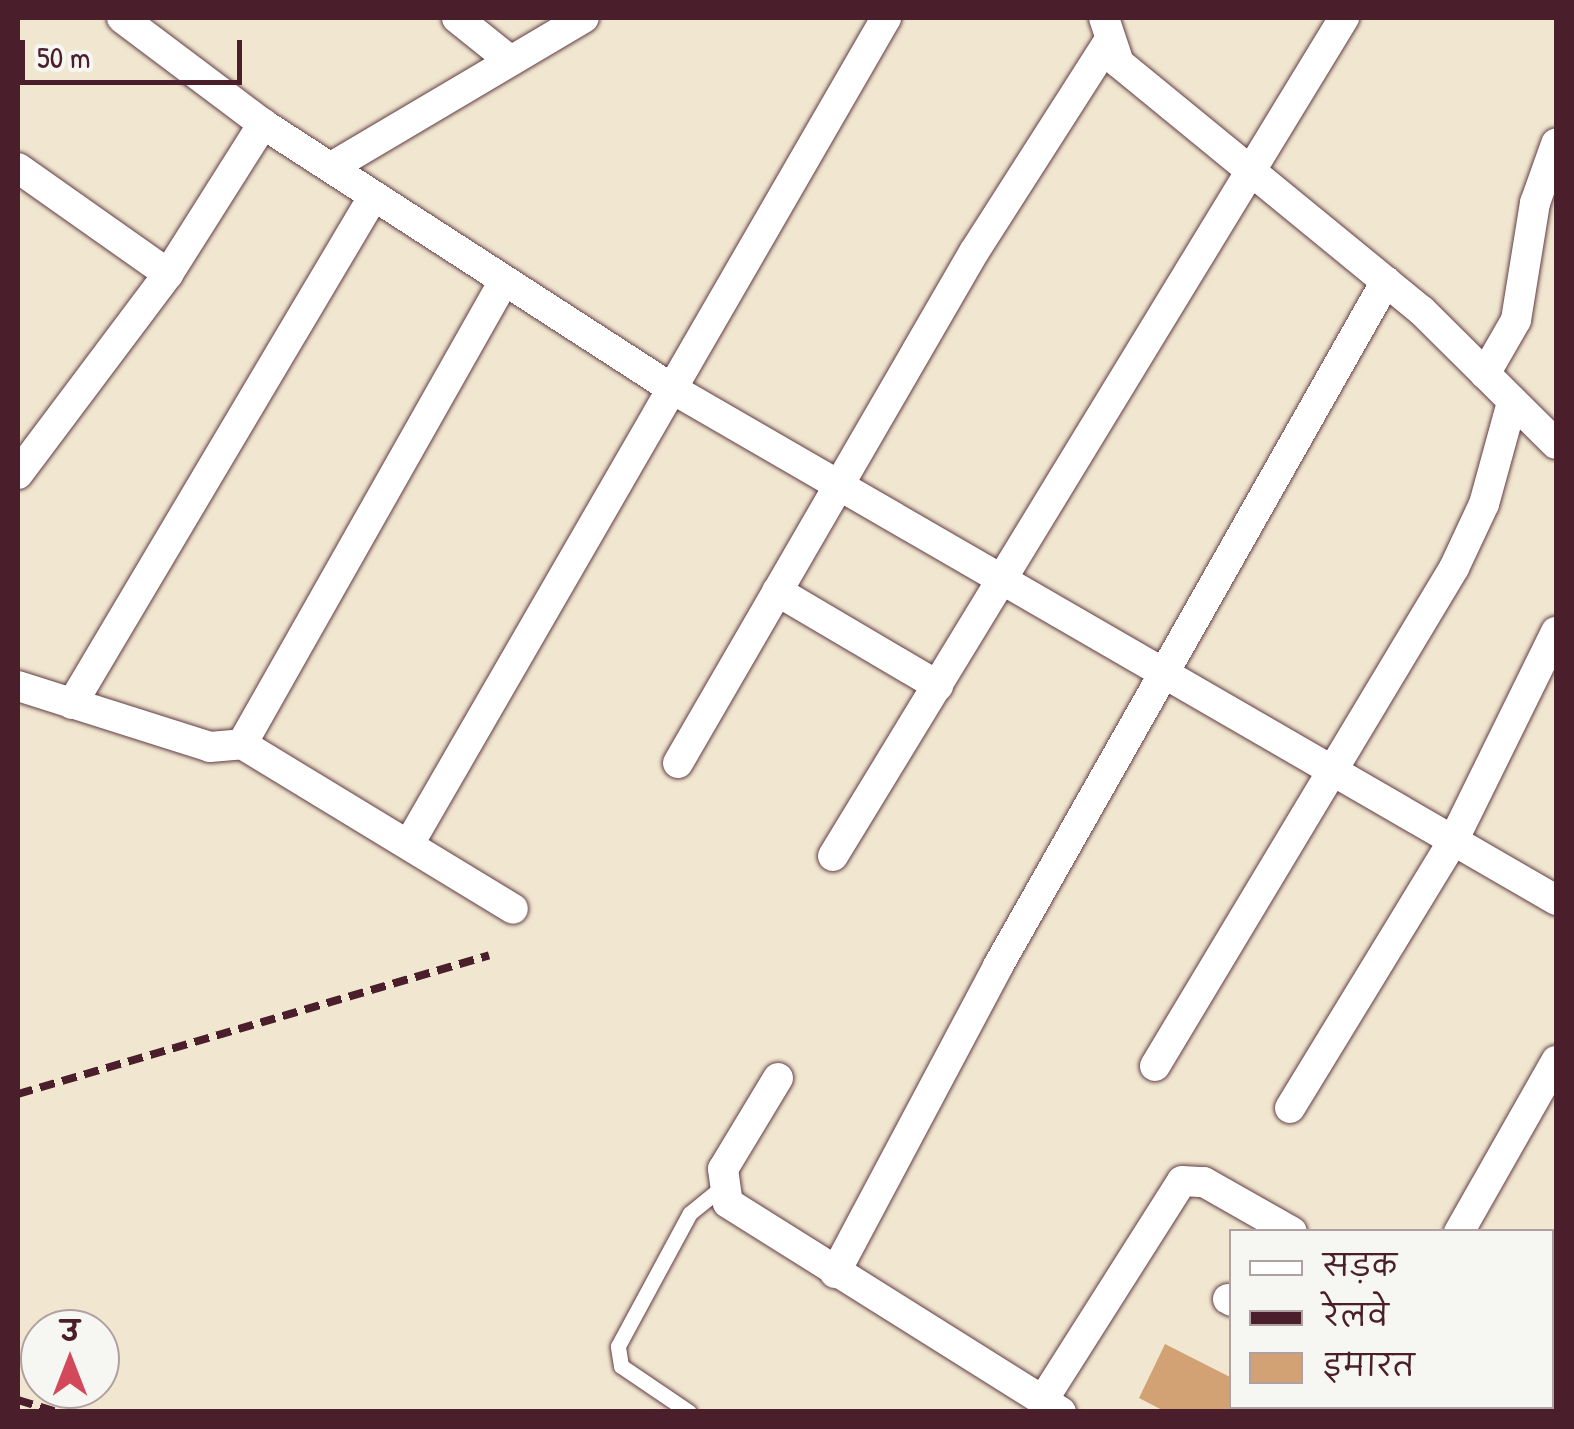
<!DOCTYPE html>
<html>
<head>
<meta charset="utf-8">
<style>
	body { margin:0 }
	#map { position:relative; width:1574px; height:1429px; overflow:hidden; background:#f1e7d0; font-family:"Patrick Hand","Playpen Sans Deva",sans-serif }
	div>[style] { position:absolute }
	.building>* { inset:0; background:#d2a275 }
	.roads { filter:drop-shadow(0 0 2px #633d44) drop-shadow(0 0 2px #633d44) }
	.service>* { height:15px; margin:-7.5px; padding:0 7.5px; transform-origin:7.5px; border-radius:7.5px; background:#fff }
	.minor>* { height:30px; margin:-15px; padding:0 15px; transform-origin:15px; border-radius:15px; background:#fff }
	.rail>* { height:8px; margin-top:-4px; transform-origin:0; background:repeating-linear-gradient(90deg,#4a1f2b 0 15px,transparent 0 23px) }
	span { translate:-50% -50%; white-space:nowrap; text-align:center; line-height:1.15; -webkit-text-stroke:9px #f6f6f2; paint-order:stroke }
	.frame { position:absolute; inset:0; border:20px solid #4a1f2b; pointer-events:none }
	.legend { position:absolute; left:1229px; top:1229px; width:325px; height:180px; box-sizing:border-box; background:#f6f6f2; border:2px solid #b1a0a2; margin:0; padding:12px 18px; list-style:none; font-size:30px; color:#4a1f2b }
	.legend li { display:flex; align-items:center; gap:20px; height:50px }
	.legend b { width:50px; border:2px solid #b1a0a2 }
	.north { position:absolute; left:20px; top:1309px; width:100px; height:100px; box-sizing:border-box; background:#f6f6f2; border:2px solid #b1a0a2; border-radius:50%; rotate:0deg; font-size:28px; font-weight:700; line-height:40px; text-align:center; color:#4a1f2b }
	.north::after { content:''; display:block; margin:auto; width:35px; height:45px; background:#d1495b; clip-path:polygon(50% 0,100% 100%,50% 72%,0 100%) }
	.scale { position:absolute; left:20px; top:40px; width:222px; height:45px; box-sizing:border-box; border:5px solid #4a1f2b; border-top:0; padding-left:12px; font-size:30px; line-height:35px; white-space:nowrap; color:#4a1f2b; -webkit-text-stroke:8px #f6f6f2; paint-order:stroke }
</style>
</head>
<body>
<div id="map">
	<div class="building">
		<div style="clip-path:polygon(1165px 1344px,1232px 1378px,1238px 1412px,1166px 1412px,1139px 1398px)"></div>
	</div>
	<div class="roads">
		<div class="service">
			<div style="left:689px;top:1412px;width:82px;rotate:-145.9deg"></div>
			<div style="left:621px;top:1366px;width:20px;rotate:-99deg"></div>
			<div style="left:618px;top:1346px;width:151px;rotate:-61.6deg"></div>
			<div style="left:690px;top:1213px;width:38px;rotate:-39deg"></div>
		</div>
		<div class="minor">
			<div style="left:122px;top:18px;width:176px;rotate:36.9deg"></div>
			<div style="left:263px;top:124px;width:484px;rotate:32.9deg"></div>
			<div style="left:669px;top:387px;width:1025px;rotate:30.04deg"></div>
			<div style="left:457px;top:18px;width:64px;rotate:38.7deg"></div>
			<div style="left:1104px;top:18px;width:47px;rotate:71.6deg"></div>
			<div style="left:1119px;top:63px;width:390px;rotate:39.3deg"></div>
			<div style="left:1421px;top:310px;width:190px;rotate:44.8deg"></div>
			<div style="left:335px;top:165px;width:289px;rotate:-30.6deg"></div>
			<div style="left:18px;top:168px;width:184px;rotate:35.2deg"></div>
			<div style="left:1485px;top:374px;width:62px;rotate:-60.1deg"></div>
			<div style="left:1516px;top:320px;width:119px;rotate:-80.8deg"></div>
			<div style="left:1535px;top:203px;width:63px;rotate:-70.4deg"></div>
			<div style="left:18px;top:474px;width:250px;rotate:-53.1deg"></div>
			<div style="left:168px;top:274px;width:178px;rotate:-57.7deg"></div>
			<div style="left:777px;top:591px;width:187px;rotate:30.5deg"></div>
			<div style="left:18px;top:686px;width:201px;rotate:17.6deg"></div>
			<div style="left:210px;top:747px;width:32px;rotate:-5deg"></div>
			<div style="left:242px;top:744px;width:532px;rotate:-60.5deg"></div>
			<div style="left:72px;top:704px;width:590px;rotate:-59.3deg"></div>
			<div style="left:242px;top:744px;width:317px;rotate:31.3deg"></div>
			<div style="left:678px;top:763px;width:591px;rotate:-59.92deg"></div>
			<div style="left:974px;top:252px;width:247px;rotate:-57.4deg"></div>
			<div style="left:409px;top:844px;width:954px;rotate:-59.99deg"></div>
			<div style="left:833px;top:856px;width:982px;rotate:-58.63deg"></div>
			<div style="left:1155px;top:1066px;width:581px;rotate:-59.02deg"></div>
			<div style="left:1454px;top:568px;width:71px;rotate:-64.9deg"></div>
			<div style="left:1484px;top:504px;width:106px;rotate:-74.6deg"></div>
			<div style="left:778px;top:1078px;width:106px;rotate:121.1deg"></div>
			<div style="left:723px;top:1169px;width:34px;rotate:82deg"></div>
			<div style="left:728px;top:1203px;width:393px;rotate:32.1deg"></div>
			<div style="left:1290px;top:1108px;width:315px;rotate:-58.6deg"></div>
			<div style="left:1454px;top:839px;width:231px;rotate:-63.8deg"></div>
			<div style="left:1459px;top:1232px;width:197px;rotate:-60.4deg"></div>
			<div style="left:835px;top:1273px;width:348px;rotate:-62deg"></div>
			<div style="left:998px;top:966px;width:787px;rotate:-60.47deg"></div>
			<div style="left:1228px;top:1299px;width:4px;rotate:27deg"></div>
			<div style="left:1043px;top:1400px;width:259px;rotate:-57.6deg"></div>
			<div style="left:1182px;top:1181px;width:22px;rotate:3deg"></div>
			<div style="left:1204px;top:1182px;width:101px;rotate:29.6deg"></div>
			<div style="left:1354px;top:1412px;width:7px;rotate:-63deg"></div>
		</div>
	</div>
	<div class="rail">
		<div style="left:18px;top:1094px;width:491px;rotate:-16.4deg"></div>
		<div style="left:18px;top:1400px;width:41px;rotate:17.1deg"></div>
	</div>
	<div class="frame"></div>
	<ul class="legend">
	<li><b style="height:12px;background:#fff"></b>सड़क</li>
	<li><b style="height:12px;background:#4a1f2b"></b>रेलवे</li>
	<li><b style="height:28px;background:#d2a275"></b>इमारत</li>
	</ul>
	<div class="north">उ</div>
	<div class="scale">50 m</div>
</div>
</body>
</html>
